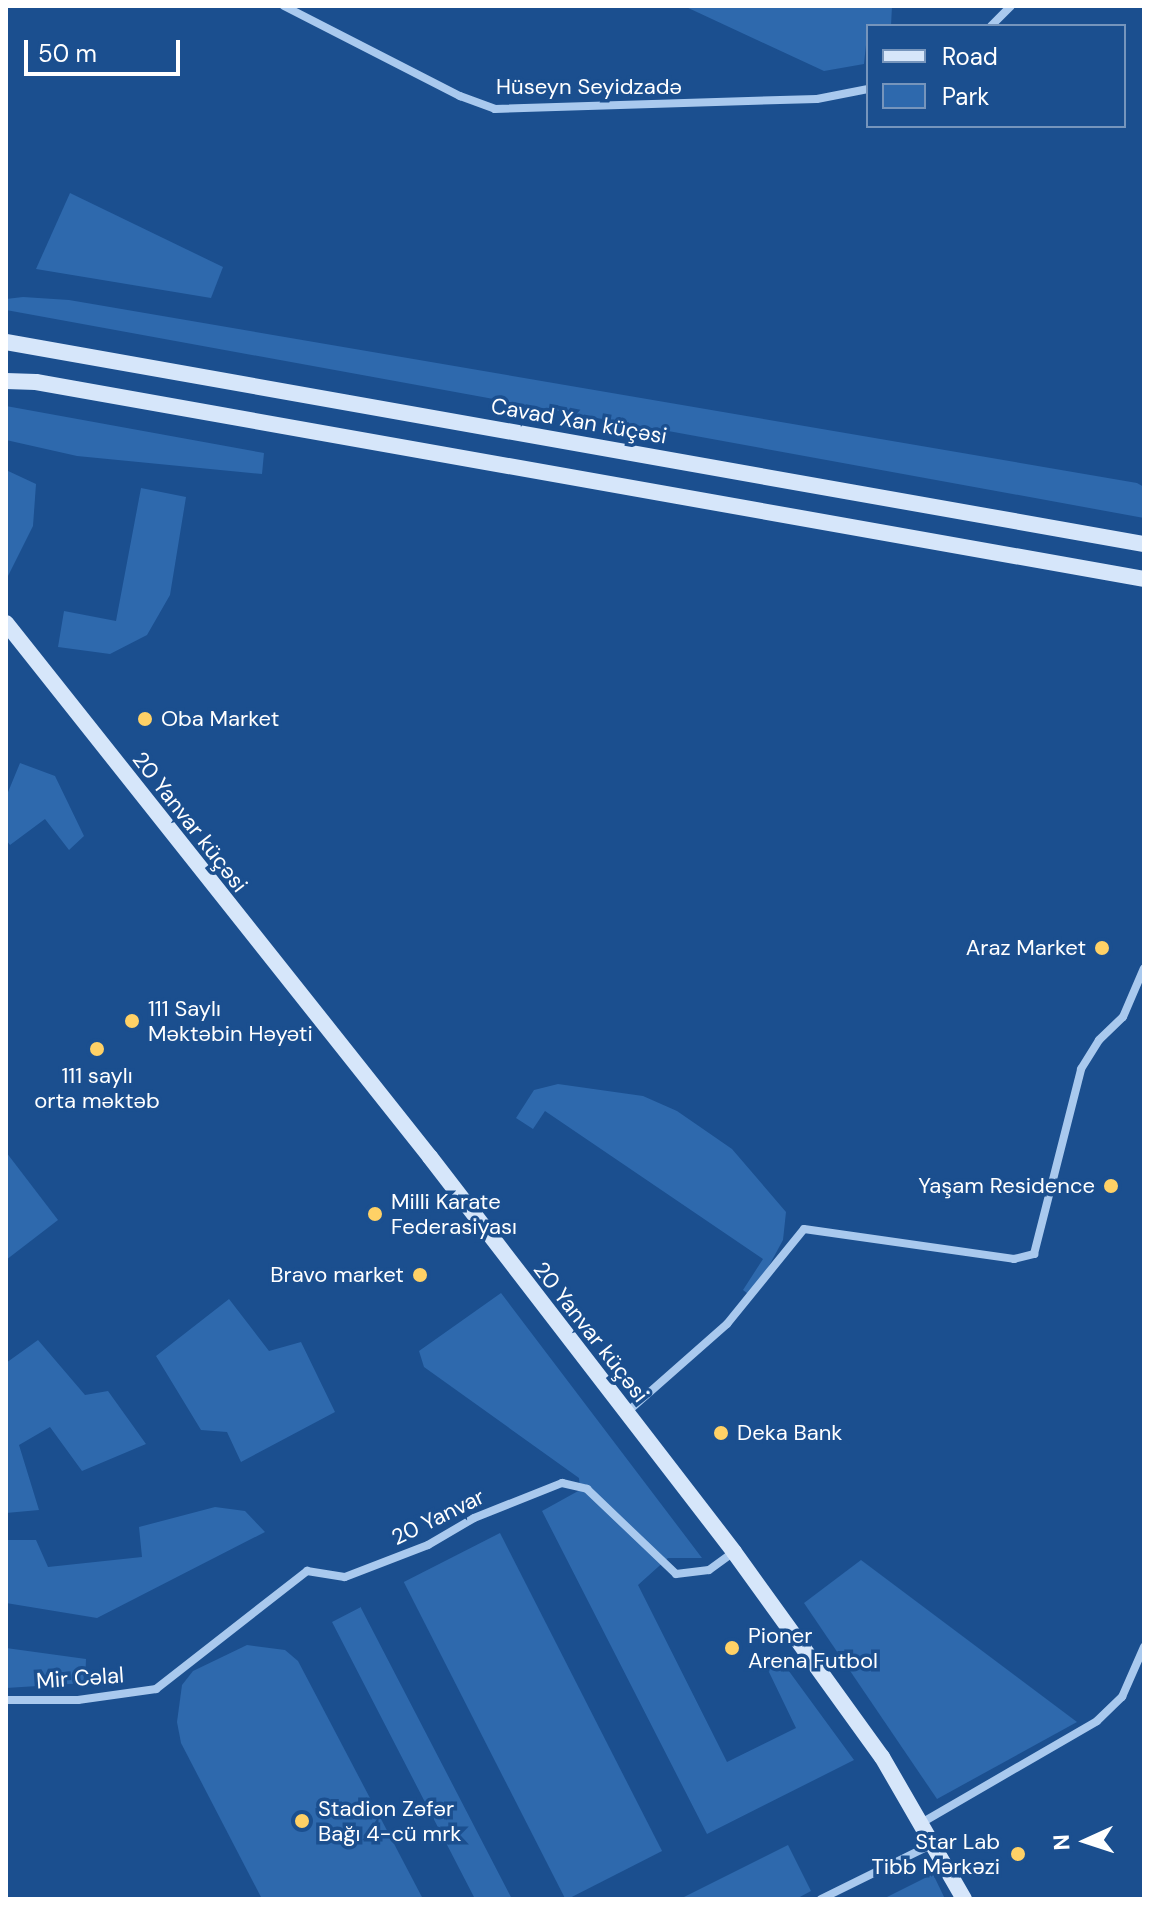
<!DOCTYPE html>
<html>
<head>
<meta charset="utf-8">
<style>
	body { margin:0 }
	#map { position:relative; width:1150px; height:1905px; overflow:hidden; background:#1b4f8f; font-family:"DM Sans",sans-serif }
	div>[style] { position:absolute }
	.green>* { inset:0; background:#2e69ad; transform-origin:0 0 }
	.street>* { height:8px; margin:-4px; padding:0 4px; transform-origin:4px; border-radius:4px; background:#a9c9ee }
	.secondary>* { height:16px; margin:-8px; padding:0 8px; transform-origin:8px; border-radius:8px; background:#d6e6fa }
	.dots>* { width:22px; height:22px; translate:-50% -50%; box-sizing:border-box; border:4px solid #1b4f8f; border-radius:50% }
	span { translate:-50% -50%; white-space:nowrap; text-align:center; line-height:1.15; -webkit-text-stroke:7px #1b4f8f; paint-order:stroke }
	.street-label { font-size:22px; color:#fff }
	.poi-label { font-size:22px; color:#fff }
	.left { translate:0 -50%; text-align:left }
	.right { translate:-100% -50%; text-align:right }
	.frame { position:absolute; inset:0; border:8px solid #fff; pointer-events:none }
	.legend { position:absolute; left:866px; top:24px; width:260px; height:104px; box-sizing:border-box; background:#1b4f8f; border:2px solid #7695bc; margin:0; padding:10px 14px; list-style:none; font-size:24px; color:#fff }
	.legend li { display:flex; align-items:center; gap:16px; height:40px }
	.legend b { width:40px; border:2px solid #7695bc }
	.north { position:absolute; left:1046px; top:1801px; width:80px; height:80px; -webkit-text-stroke:6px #1b4f8f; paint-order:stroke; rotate:267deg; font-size:22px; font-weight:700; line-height:32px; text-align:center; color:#fff }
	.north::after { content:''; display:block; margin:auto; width:28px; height:36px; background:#fff; clip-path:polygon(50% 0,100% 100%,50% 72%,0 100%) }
	.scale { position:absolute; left:24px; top:40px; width:156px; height:36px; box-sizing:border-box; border:4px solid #fff; border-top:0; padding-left:10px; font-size:24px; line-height:28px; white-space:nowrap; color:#fff; -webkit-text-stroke:6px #1b4f8f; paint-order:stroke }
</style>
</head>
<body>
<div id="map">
	<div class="green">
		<div style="clip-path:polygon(684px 6px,892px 6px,891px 26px,868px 26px,864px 64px,824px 71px)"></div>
		<div style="clip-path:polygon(70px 193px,223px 267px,211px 298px,36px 269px)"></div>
		<div style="clip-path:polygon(23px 297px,69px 300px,1137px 483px,1144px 487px,1144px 518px,6px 310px,6px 299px)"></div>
		<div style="clip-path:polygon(6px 406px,264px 453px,262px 474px,77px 456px,6px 440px)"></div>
		<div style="clip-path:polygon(6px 470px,36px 484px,33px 526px,6px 580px)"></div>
		<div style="clip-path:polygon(141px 488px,186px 497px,170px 595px,147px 635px,110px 654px,58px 647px,64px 611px,116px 621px)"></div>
		<div style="clip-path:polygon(20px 763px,55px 776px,84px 836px,69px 850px,45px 819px,10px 845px,6px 840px,6px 797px)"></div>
		<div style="clip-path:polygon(558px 1084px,643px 1096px,677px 1111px,732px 1149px,786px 1212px,783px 1240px,752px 1297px,743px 1290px,763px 1259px,545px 1111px,533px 1129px,516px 1118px,534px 1090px)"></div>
		<div style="clip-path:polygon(6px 1152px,58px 1220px,6px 1260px)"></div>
		<div style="clip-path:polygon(501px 1293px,702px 1558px,668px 1558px,638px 1585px,727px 1762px,796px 1728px,768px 1670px,783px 1663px,854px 1760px,707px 1834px,542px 1511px,580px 1490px,579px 1478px,424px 1367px,419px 1351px)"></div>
		<div style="clip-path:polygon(229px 1299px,269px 1351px,301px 1342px,335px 1412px,241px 1462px,227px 1432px,201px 1430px,156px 1356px)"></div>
		<div style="clip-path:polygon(38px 1340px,85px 1395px,108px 1391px,146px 1444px,82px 1471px,50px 1427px,19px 1445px,39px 1510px,6px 1513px,6px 1363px)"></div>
		<div style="clip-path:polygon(215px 1507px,245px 1511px,265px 1532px,97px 1618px,6px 1603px,6px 1540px,36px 1540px,48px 1567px,142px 1557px,139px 1527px)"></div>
		<div style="left:500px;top:1533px;width:357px;height:108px;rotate:63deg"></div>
		<div style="clip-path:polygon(861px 1560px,1077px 1722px,937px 1799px,804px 1603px)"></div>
		<div style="clip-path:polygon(361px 1607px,361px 1608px,512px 1899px,475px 1899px,332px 1622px)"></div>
		<div style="clip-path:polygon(247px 1645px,285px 1650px,298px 1661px,423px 1899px,262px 1899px,181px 1743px,177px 1722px,182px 1685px,193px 1671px)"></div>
		<div style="clip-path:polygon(6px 1648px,86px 1659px,85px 1683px,6px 1688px)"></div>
		<div style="clip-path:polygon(788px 1845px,811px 1891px,796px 1899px,680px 1899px)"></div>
		<div style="clip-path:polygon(933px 1874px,945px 1899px,883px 1899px)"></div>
	</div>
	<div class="street">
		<div style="left:284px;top:6px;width:198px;rotate:27.1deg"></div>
		<div style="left:460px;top:96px;width:37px;rotate:20deg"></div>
		<div style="left:495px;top:109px;width:322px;rotate:-1.8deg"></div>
		<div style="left:817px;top:99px;width:52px;rotate:-11.1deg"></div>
		<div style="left:991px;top:26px;width:28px;rotate:-45deg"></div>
		<div style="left:626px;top:1413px;width:135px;rotate:-41.4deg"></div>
		<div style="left:727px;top:1324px;width:122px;rotate:-51deg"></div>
		<div style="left:804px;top:1229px;width:212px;rotate:8.1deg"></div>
		<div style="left:1014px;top:1259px;width:21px;rotate:-14deg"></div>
		<div style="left:1034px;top:1254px;width:191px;rotate:-75.7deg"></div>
		<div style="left:1081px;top:1069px;width:34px;rotate:-58deg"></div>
		<div style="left:1099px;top:1040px;width:33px;rotate:-44deg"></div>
		<div style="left:1123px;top:1017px;width:53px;rotate:-66.8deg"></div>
		<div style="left:6px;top:1700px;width:72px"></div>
		<div style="left:78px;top:1700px;width:79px;rotate:-8deg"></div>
		<div style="left:156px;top:1689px;width:192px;rotate:-38deg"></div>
		<div style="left:307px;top:1571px;width:38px;rotate:9deg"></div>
		<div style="left:345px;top:1577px;width:89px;rotate:-21.1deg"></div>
		<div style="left:428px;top:1545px;width:53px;rotate:-30.4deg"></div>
		<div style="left:474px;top:1518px;width:95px;rotate:-21.7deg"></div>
		<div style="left:562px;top:1483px;width:26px;rotate:13deg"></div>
		<div style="left:587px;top:1489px;width:123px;rotate:43.7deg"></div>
		<div style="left:676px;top:1574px;width:33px;rotate:-7deg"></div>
		<div style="left:709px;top:1570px;width:31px;rotate:-36deg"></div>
		<div style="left:923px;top:1822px;width:201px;rotate:-30.1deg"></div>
		<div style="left:1097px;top:1721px;width:35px;rotate:-44deg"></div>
		<div style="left:1122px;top:1697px;width:55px;rotate:-66.3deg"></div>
		<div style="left:821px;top:1899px;width:127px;rotate:-26.2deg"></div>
	</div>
	<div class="secondary">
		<div style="left:6px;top:342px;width:1156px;rotate:10.07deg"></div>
		<div style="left:6px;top:381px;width:30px;rotate:2deg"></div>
		<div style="left:36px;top:382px;width:1125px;rotate:10.08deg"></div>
		<div style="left:6px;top:623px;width:682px;rotate:51.55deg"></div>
		<div style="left:430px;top:1157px;width:498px;rotate:52.4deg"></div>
		<div style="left:734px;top:1552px;width:253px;rotate:54.2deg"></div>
		<div style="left:882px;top:1757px;width:164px;rotate:60deg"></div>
	</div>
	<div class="dots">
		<div style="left:145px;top:719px;background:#ffd166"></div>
		<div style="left:1102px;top:948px;background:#ffd166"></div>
		<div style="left:132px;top:1021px;background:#ffd166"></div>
		<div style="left:97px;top:1049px;background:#ffd166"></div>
		<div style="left:1111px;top:1186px;background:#ffd166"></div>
		<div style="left:375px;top:1214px;background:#ffd166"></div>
		<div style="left:420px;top:1275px;background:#ffd166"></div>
		<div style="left:721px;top:1433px;background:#ffd166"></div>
		<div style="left:732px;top:1648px;background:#ffd166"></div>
		<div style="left:302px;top:1821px;background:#ffd166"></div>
		<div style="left:1018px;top:1854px;background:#ffd166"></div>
	</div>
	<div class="street-label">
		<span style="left:589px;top:87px">Hüseyn Seyidzadə</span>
		<span style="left:579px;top:421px;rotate:10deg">Cavad Xan küçəsi</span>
		<span style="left:190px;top:822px;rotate:52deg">20 Yanvar küçəsi</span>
		<span style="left:591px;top:1332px;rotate:52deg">20 Yanvar küçəsi</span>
		<span style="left:438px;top:1517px;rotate:-26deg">20 Yanvar</span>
		<span style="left:80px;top:1678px;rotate:-4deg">Mir Cəlal</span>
	</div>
	<div class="poi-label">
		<span class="left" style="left:161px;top:719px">Oba Market</span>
		<span class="right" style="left:1086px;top:948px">Araz Market</span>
		<span class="left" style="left:148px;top:1021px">111 Saylı<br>Məktəbin Həyəti</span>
		<span style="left:97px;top:1088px">111 saylı<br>orta məktəb</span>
		<span class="right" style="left:1095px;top:1186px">Yaşam Residence</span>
		<span class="left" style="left:391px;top:1214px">Milli Karate<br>Federasiyası</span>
		<span class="right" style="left:404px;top:1275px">Bravo market</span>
		<span class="left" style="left:737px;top:1433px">Deka Bank</span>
		<span class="left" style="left:748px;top:1648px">Pioner<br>Arena Futbol</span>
		<span class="left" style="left:318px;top:1821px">Stadion Zəfər<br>Bağı 4-cü mrk</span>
		<span class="right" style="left:1000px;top:1854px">Star Lab<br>Tibb Mәrkәzi</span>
	</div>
	<div class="frame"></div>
	<ul class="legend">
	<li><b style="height:10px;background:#d6e6fa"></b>Road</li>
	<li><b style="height:22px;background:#2e69ad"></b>Park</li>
	</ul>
	<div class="north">N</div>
	<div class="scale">50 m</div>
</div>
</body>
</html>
